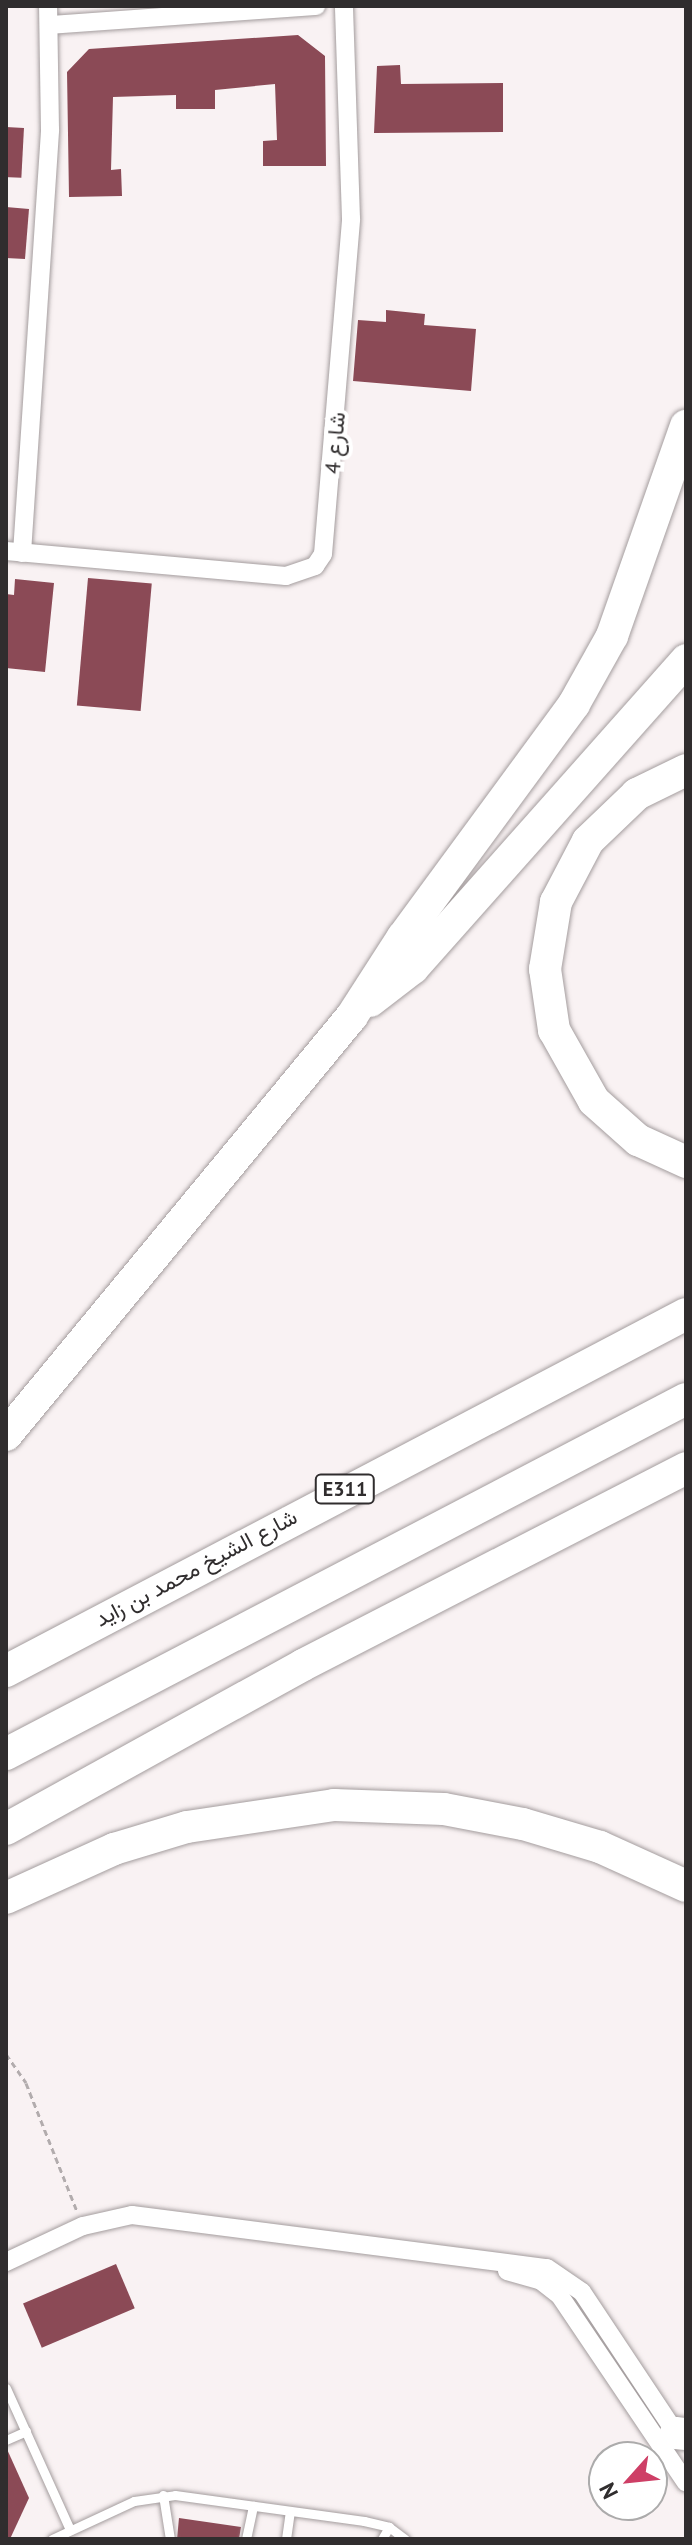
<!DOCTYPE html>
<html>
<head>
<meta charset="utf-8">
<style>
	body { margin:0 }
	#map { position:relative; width:692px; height:2545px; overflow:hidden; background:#f9f2f3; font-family:"PT Sans",Vazirmatn,sans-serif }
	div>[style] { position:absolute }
	.building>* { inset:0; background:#8b4a56; transform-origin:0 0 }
	.path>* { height:3px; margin-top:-1.5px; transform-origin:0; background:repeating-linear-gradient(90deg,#b2acad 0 6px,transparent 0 10px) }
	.roads { filter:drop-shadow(0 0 2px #a49d9e) drop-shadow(0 0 2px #a49d9e) }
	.lane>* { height:9px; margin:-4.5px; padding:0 4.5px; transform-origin:4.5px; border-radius:4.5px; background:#fff }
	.street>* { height:18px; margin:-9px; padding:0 9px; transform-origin:9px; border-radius:9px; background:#fff }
	.highway>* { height:32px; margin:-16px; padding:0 16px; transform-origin:16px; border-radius:16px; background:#fff }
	span { translate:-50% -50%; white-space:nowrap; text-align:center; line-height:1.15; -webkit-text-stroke:8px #fff; paint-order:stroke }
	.shield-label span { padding:2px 6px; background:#fff; border:2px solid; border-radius:6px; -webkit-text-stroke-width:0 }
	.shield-label { font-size:20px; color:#302d2e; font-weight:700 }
	.street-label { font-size:22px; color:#302d2e }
	.frame { position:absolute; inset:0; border:8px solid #302d2e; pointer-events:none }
	.north { position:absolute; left:588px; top:2441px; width:80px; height:80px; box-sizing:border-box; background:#fff; border:2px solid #acabab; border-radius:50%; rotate:243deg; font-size:22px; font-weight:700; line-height:32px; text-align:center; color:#302d2e }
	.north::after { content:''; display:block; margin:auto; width:28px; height:36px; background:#ce3f66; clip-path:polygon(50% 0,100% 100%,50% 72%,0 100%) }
</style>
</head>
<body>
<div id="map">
	<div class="building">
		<div style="clip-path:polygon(298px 35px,325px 56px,326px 166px,263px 166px,263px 141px,277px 140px,275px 84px,215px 90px,215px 109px,176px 109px,176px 95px,113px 97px,111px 170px,121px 169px,122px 196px,69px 197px,67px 72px,89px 49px)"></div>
		<div style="clip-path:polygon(400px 65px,401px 84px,503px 83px,503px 132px,374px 133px,377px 66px)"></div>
		<div style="left:6px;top:127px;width:18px;height:50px;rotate:3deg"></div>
		<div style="clip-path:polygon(6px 207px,29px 209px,25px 259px,6px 258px)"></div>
		<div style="clip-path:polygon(386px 310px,425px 314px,424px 325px,476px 329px,471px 391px,353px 381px,358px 320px,386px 322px)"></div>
		<div style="left:88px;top:578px;width:64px;height:128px;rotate:5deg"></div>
		<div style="clip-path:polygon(15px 579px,54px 583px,45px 672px,6px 668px,6px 594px,14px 595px)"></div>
		<div style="left:116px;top:2264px;width:48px;height:101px;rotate:67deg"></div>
		<div style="clip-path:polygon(6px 2447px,29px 2498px,10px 2539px,6px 2539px)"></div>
		<div style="clip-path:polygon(179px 2518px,241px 2527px,239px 2539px,177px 2539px)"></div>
	</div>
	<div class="path">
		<div style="left:6px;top:2054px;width:35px;rotate:55deg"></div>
		<div style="left:26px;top:2083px;width:138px;rotate:68.3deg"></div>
	</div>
	<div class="roads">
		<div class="lane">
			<div style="left:6px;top:2388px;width:156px;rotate:65.7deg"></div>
			<div style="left:6px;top:2440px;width:22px;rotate:-24deg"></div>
			<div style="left:163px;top:2495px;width:45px;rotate:81deg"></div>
			<div style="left:52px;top:2539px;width:90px;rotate:-24.9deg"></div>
			<div style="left:134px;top:2501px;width:41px;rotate:-8.3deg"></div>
			<div style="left:175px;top:2495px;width:191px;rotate:7.8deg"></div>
			<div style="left:364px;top:2521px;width:26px;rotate:13deg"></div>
			<div style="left:389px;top:2527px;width:20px;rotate:37deg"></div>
			<div style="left:246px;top:2539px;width:34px;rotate:-78deg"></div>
			<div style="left:286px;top:2539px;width:28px;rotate:-82deg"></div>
			<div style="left:382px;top:2539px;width:14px;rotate:-60deg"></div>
		</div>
		<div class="street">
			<div style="left:50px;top:25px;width:267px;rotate:-4.1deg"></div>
			<div style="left:6px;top:551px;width:281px;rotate:5.1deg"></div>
			<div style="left:286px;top:576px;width:31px;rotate:-19deg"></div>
			<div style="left:315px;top:566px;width:14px;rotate:-56deg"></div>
			<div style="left:323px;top:554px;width:336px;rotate:-85.2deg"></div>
			<div style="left:351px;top:219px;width:213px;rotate:-91.9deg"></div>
			<div style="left:22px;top:553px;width:424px;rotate:-86.2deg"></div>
			<div style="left:50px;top:130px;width:124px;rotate:-90.9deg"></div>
			<div style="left:6px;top:2262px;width:85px;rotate:-25.1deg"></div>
			<div style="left:83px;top:2226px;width:50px;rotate:-12.7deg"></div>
			<div style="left:132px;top:2215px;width:418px;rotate:7.3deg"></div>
			<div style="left:547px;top:2268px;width:42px;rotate:34.4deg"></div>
			<div style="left:582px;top:2292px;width:175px;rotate:56.4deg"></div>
			<div style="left:507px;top:2271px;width:35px;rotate:16deg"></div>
			<div style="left:541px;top:2281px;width:24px;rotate:38deg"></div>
			<div style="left:560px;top:2296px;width:225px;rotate:56deg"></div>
		</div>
		<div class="highway">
			<div style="left:686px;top:770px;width:55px;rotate:153.9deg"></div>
			<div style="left:637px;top:794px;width:68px;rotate:136.2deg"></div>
			<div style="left:588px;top:841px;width:69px;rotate:117.7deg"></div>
			<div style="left:556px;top:902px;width:68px;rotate:99.3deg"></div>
			<div style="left:545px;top:969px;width:62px;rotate:81.6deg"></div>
			<div style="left:554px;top:1030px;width:81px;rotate:60.6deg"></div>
			<div style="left:594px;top:1101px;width:59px;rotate:41.6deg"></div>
			<div style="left:638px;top:1140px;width:53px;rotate:24.6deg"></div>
			<div style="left:370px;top:1001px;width:54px;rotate:-37.5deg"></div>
			<div style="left:413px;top:968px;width:412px;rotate:-48.4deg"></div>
			<div style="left:6px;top:1435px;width:543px;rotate:-50.45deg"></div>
			<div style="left:352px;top:1016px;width:94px;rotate:-57.2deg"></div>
			<div style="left:403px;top:937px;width:289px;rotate:-53.7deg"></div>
			<div style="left:574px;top:704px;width:78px;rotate:-60.8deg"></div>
			<div style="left:612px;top:636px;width:223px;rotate:-70.6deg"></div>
			<div style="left:6px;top:1671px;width:768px;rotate:-27.7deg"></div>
			<div style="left:6px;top:1754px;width:767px;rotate:-27.57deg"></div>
			<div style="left:6px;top:1829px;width:339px;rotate:-28.9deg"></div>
			<div style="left:303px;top:1665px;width:431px;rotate:-27.2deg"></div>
			<div style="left:6px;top:1898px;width:119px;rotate:-24.4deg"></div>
			<div style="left:114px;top:1849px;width:76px;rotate:-16.8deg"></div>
			<div style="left:187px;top:1827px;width:149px;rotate:-8.5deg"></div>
			<div style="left:334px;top:1805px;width:110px;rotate:2.1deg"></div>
			<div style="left:444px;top:1809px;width:80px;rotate:10.8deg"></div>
			<div style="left:523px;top:1824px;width:80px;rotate:16.6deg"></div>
			<div style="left:600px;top:1847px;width:94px;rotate:24.4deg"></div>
			<div style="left:676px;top:2433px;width:10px;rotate:6deg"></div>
		</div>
	</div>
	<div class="shield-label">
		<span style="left:345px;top:1489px">E311</span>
	</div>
	<div class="street-label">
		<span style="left:335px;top:443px;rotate:-85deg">شارع 4</span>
		<span style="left:196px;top:1568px;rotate:-28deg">شارع الشيخ محمد بن زايد</span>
	</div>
	<div class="frame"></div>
	<div class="north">N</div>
</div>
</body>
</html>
